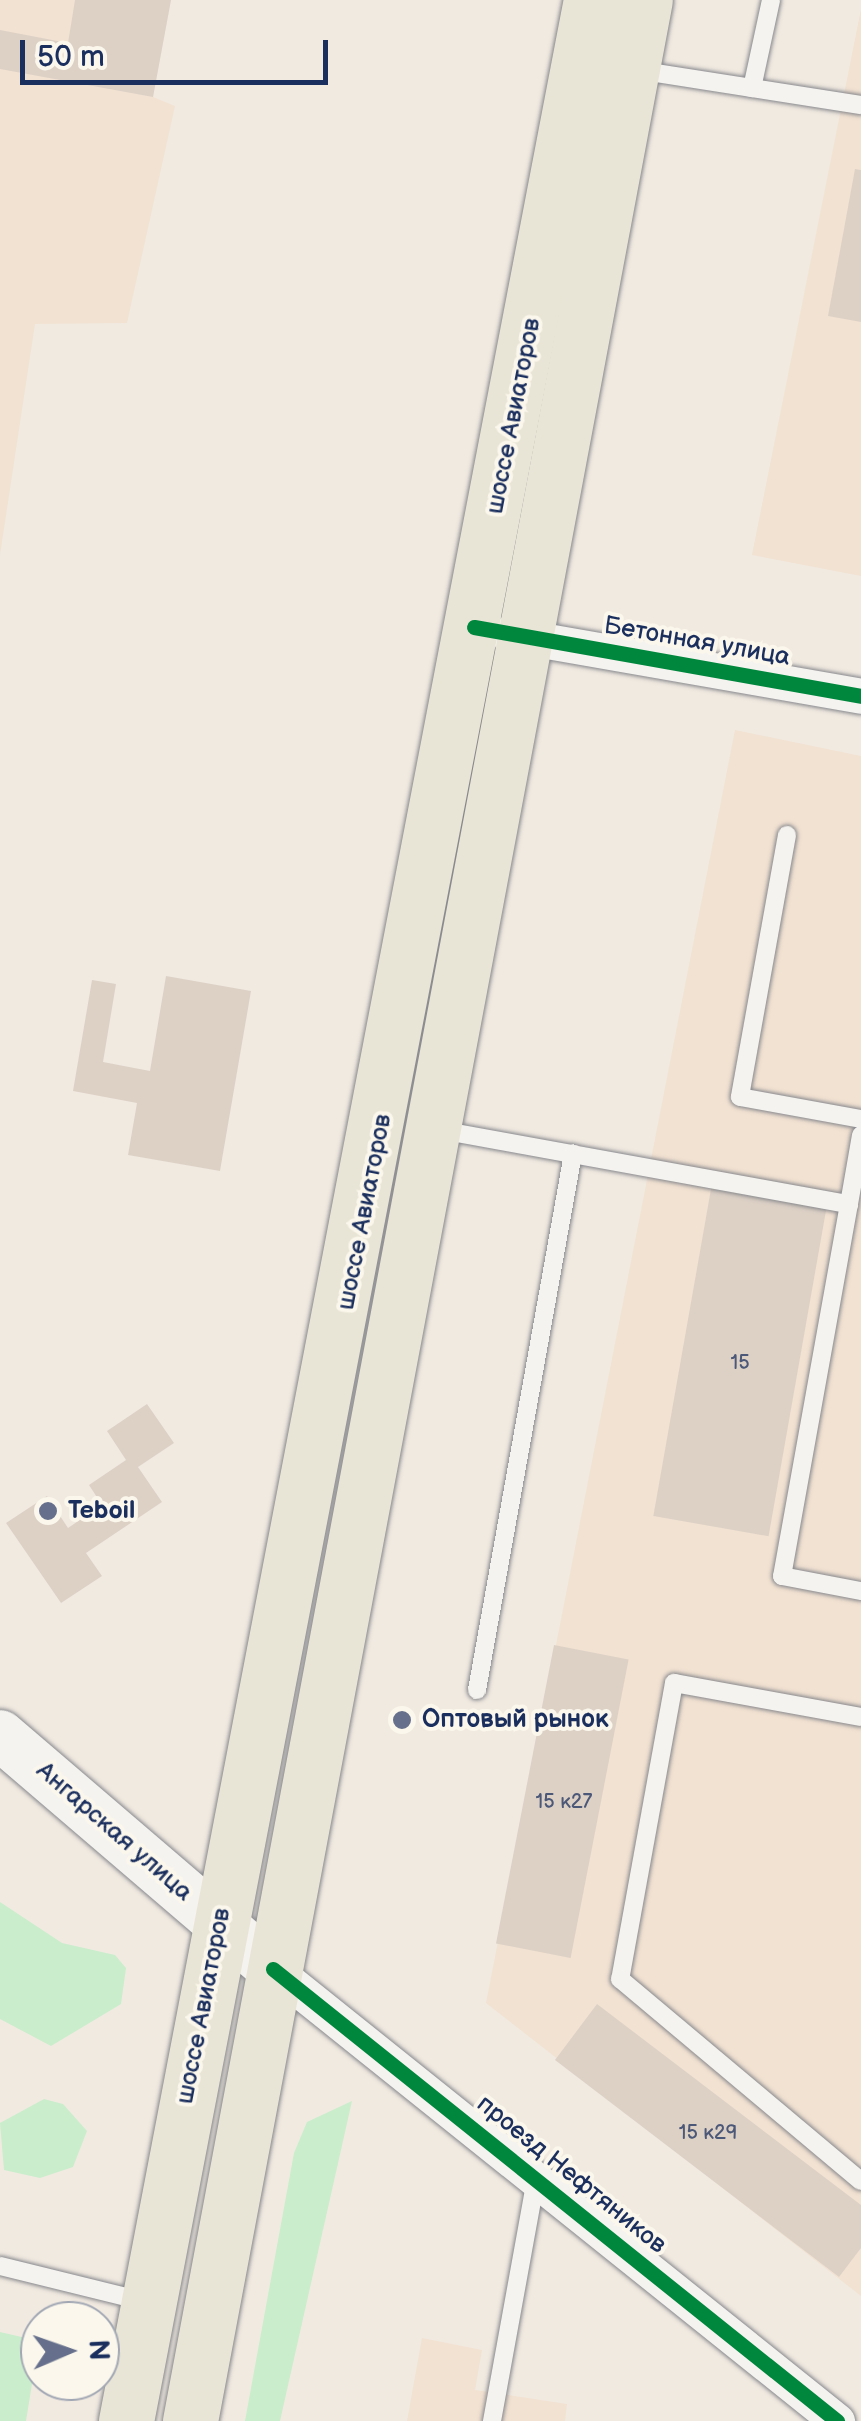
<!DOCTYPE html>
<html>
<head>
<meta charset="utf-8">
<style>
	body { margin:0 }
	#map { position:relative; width:861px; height:2421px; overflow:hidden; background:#f1eae1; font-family:"Balsamiq Sans",sans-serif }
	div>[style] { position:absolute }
	.built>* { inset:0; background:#f2e2d2 }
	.green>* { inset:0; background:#caedcc }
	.building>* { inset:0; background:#ddd1c6; transform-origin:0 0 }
	.roads { filter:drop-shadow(0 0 2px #87888d) drop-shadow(0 0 2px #87888d) }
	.service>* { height:18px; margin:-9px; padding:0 9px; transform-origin:9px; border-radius:9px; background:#f5f3ef }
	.minor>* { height:35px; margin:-17.5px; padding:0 17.5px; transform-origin:17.5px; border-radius:17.5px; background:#f5f3ef }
	.secondary>* { height:50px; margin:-25px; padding:0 25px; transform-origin:25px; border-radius:25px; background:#f5f3ef }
	.primary>* { height:55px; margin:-27.5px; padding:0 27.5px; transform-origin:27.5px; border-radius:27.5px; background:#e9e5d6 }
	.cycleway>* { height:15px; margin:-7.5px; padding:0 7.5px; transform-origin:7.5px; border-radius:7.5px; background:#00873e }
	.dots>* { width:28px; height:28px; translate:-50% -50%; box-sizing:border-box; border:5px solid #fbf7ec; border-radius:50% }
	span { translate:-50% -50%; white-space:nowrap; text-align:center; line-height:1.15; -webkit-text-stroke:8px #fbf7ec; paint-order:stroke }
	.number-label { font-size:20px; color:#4c5878 }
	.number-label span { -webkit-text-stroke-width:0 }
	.street-label { font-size:25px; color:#1b2f5e }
	.poi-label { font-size:25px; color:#1b2f5e; font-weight:700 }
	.left { translate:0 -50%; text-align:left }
	.north { position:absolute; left:20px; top:2301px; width:100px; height:100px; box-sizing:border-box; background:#fbf7ec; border:2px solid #a1a7b3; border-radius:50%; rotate:88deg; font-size:28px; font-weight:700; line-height:40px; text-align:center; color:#1b2f5e }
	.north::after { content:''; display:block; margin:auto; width:35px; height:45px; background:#66708c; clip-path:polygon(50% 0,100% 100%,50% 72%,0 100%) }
	.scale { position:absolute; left:20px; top:40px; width:308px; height:45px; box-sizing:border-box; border:5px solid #1b2f5e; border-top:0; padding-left:12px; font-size:30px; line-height:35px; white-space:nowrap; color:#1b2f5e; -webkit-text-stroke:8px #fbf7ec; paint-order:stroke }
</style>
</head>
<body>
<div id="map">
	<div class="built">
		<div style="clip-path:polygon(0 0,171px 0,153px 97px,175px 106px,127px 323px,35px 324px,0 555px)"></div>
		<div style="clip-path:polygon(861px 9px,861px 576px,752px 555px)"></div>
		<div style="clip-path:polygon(735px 730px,861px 756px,861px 2296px,486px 2003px)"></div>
		<div style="clip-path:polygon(422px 2338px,482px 2350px,475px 2390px,567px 2404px,565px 2421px,407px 2421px)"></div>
	</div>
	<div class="green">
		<div style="clip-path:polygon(0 1902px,62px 1943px,115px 1955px,126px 1968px,121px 2004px,51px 2046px,0 2019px)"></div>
		<div style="clip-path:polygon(44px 2099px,63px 2104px,87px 2131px,73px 2167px,40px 2178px,4px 2170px,0 2123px)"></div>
		<div style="clip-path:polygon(352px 2101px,280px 2421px,245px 2421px,294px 2153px,307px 2122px)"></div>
		<div style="clip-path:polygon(0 2332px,39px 2341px,26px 2421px,0 2421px)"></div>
	</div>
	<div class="building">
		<div style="clip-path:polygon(75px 0,171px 0,153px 97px,0 69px,0 30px,68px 43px)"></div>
		<div style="clip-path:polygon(855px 169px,861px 170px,861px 322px,828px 316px)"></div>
		<div style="clip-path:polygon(166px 976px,251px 991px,220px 1171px,128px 1155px,137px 1103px,73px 1091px,92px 980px,116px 984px,103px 1062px,150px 1071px)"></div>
		<div style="left:711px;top:1189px;width:117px;height:332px;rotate:10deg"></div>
		<div style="clip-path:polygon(147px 1404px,174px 1443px,138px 1467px,162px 1502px,86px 1553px,102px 1576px,61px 1603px,6px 1523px,47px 1496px,68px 1528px,102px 1505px,89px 1485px,126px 1460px,107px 1431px)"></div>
		<div style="left:554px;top:1645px;width:76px;height:304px;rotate:11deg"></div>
		<div style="clip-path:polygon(597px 2004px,861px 2205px,861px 2248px,839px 2277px,555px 2060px)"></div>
	</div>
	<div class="roads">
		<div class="service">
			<div style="left:637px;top:70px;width:227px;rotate:8.9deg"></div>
			<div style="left:752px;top:88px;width:90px;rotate:-77.8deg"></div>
			<div style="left:787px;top:835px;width:266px;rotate:100.2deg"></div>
			<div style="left:740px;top:1097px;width:123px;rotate:10.3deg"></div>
			<div style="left:440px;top:1130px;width:416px;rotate:10.3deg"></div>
			<div style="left:849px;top:1204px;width:378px;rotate:100.2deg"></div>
			<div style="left:782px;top:1576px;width:80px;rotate:10.8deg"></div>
			<div style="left:849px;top:1204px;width:70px;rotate:-80.1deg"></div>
			<div style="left:477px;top:1690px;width:545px;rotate:-79.85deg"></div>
			<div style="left:861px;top:1717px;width:190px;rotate:-169.7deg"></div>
			<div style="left:674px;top:1683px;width:301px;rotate:100.3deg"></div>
			<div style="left:620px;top:1979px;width:314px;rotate:40deg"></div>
			<div style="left:0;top:2266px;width:146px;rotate:13.8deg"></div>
			<div style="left:492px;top:2421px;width:247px;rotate:-79.7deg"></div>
		</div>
		<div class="minor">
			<div style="left:507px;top:634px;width:359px;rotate:9.9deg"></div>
			<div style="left:273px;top:1969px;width:723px;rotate:38.71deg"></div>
		</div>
		<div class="secondary">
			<div style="left:0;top:1735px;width:360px;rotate:40.6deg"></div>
		</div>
		<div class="primary">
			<div style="left:126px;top:2421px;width:2465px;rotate:-79.13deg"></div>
			<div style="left:190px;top:2421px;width:2463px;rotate:-79.36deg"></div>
		</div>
	</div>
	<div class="cycleway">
		<div style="left:474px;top:627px;width:393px;rotate:10.1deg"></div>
		<div style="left:273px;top:1969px;width:723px;rotate:38.71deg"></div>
	</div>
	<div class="dots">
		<div style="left:48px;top:1511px;background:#66708c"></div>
		<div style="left:402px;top:1720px;background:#66708c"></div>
	</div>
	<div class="number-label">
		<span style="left:740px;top:1363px">15</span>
		<span style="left:564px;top:1802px">15 к27</span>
		<span style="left:708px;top:2133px">15 к29</span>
	</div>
	<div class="street-label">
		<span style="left:514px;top:416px;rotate:-79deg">шоссе Авиаторов</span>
		<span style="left:697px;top:642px;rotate:10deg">Бетонная улица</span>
		<span style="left:365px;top:1212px;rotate:-79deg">шоссе Авиаторов</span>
		<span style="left:114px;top:1832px;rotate:41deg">Ангарская улица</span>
		<span style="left:204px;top:2006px;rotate:-79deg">шоссе Авиаторов</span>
		<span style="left:571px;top:2175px;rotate:39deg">проезд Нефтяников</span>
	</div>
	<div class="poi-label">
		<span class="left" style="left:68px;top:1511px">Teboil</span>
		<span class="left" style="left:422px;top:1720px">Оптовый рынок</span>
	</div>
	<div class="north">N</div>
	<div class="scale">50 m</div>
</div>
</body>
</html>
